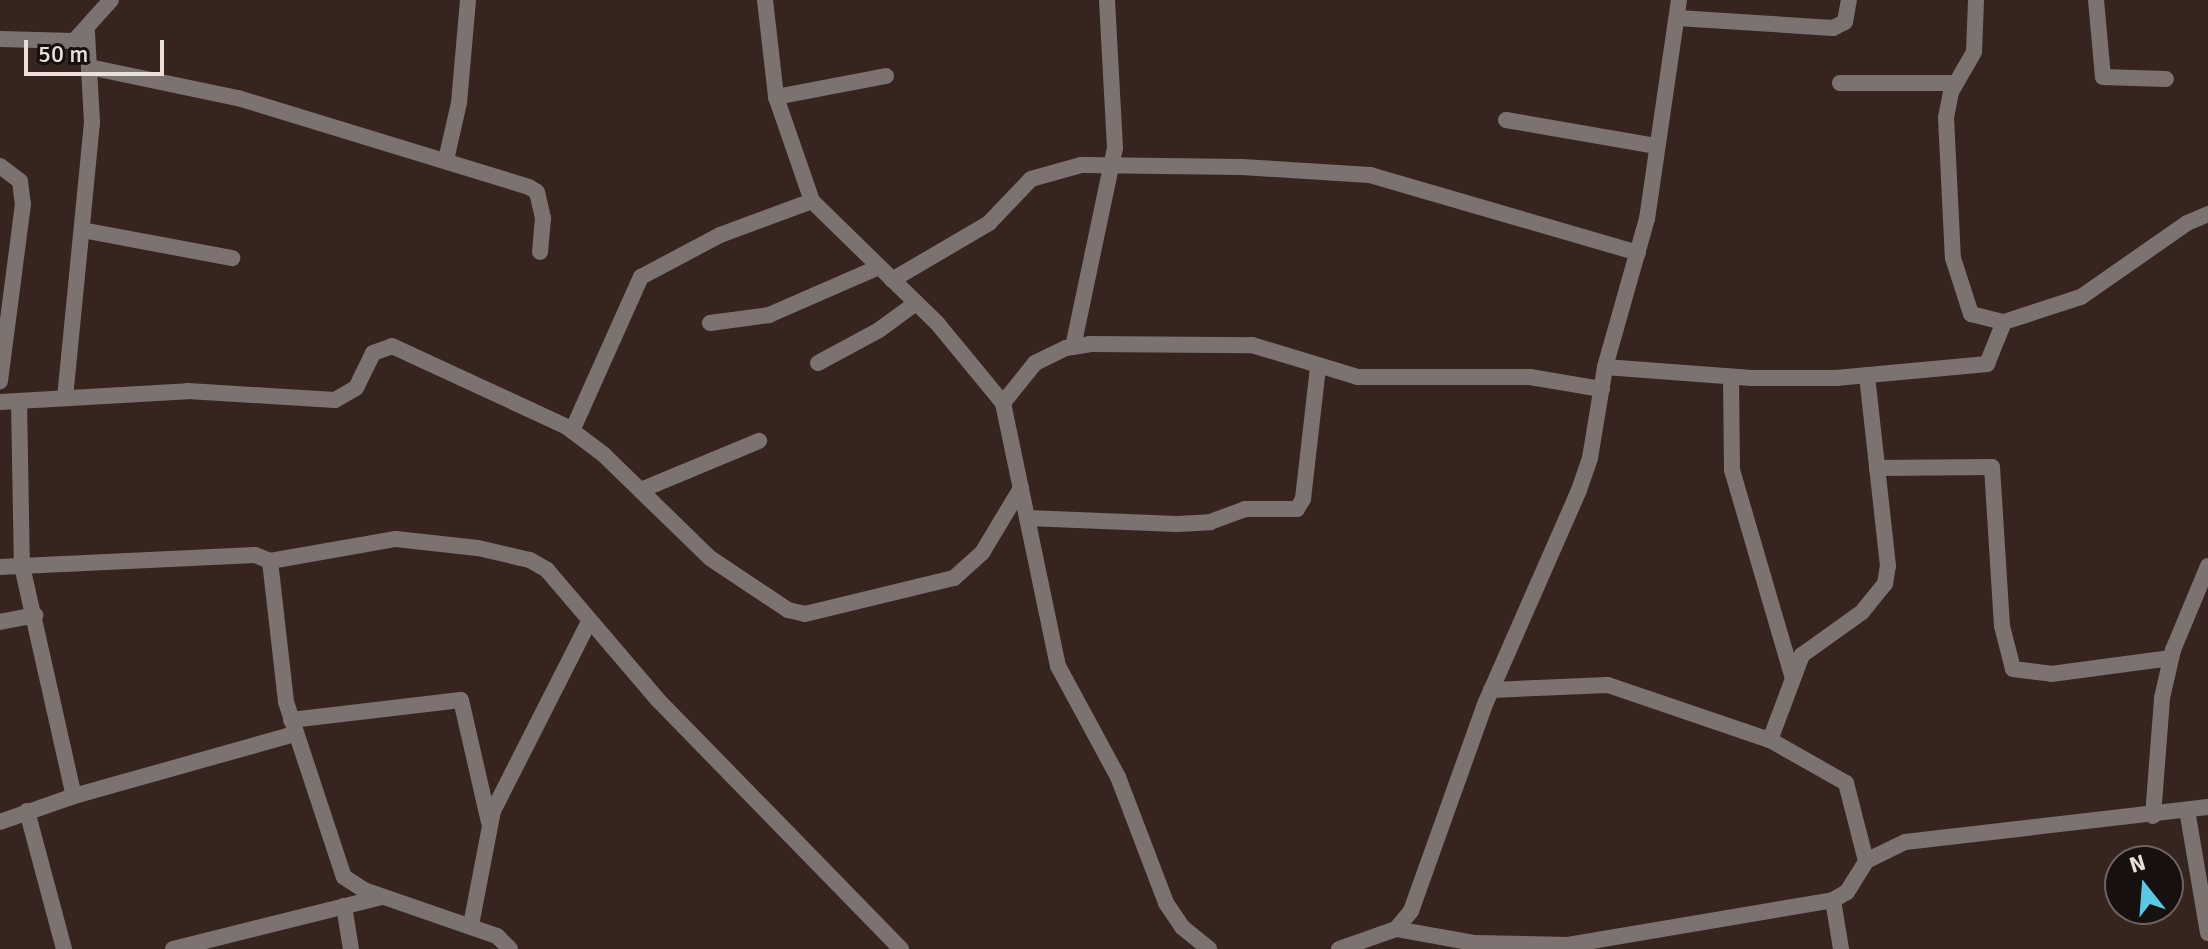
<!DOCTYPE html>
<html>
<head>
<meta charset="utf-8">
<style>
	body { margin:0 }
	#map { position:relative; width:2208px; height:949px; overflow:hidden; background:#36251f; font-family:Signika,sans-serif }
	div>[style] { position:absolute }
	.minor>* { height:16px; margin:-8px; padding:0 8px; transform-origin:8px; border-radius:8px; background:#7c7370 }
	span { translate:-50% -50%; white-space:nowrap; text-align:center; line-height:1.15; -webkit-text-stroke:6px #18100e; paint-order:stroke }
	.north { position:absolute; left:2104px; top:845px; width:80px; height:80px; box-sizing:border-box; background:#18100e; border:2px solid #6c6360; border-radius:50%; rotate:343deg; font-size:22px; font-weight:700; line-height:32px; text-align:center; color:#ebdfdb }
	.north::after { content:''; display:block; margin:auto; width:28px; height:36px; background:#59c8e4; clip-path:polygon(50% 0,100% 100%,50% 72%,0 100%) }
	.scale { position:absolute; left:24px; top:40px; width:140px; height:36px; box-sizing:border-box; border:4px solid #ebdfdb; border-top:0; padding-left:10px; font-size:24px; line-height:28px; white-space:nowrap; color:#ebdfdb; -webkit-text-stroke:6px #18100e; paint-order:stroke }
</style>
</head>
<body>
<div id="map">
	<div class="minor">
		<div style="left:765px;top:0;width:98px;rotate:83.5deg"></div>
		<div style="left:776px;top:97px;width:110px;rotate:70.9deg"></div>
		<div style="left:812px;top:201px;width:175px;rotate:44.3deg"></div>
		<div style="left:937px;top:323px;width:104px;rotate:50.5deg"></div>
		<div style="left:1003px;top:403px;width:269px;rotate:78.2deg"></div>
		<div style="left:1058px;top:666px;width:126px;rotate:61.6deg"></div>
		<div style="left:1118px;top:777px;width:135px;rotate:69.1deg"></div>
		<div style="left:1166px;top:903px;width:29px;rotate:56deg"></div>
		<div style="left:1182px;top:927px;width:35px;rotate:39deg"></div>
		<div style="left:1976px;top:0;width:52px;rotate:92.2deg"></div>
		<div style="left:1974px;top:52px;width:46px;rotate:119.9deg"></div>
		<div style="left:1951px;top:92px;width:25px;rotate:101deg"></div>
		<div style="left:1946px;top:117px;width:141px;rotate:87.2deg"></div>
		<div style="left:1953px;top:258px;width:59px;rotate:72.2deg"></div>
		<div style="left:1971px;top:314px;width:34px;rotate:14deg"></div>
		<div style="left:2096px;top:0;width:77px;rotate:84.8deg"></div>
		<div style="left:2103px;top:77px;width:63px;rotate:1.8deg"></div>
		<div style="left:1678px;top:18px;width:155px;rotate:3.7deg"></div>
		<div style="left:1833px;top:28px;width:13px;rotate:-27deg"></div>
		<div style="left:1845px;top:22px;width:22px;rotate:-80deg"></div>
		<div style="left:0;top:39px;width:74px;rotate:1.5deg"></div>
		<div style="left:74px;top:41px;width:55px;rotate:-47.9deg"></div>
		<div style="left:89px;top:67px;width:152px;rotate:11.8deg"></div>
		<div style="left:238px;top:98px;width:304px;rotate:17deg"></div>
		<div style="left:529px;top:187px;width:9px;rotate:32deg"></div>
		<div style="left:537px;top:192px;width:27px;rotate:77deg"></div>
		<div style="left:543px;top:218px;width:34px;rotate:95deg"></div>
		<div style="left:1840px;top:83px;width:115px"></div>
		<div style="left:776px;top:97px;width:112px;rotate:-10.8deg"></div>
		<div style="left:1506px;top:120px;width:153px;rotate:9.8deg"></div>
		<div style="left:446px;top:160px;width:58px;rotate:-77.2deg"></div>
		<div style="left:459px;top:103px;width:103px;rotate:-85deg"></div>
		<div style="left:0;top:166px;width:25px;rotate:37deg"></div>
		<div style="left:20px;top:181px;width:23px;rotate:83deg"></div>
		<div style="left:23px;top:204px;width:179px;rotate:97.4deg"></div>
		<div style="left:82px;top:230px;width:153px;rotate:10.6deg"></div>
		<div style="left:892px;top:280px;width:113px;rotate:-30.4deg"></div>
		<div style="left:989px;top:223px;width:61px;rotate:-46.3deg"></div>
		<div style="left:1031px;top:179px;width:52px;rotate:-15.6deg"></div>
		<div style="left:1081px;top:165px;width:161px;rotate:0.7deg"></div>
		<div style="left:1242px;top:167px;width:128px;rotate:3.6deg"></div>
		<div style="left:1370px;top:175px;width:279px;rotate:16.2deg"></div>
		<div style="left:710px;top:323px;width:60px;rotate:-7.7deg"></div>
		<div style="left:769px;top:315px;width:120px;rotate:-23.6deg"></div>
		<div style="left:1073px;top:347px;width:203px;rotate:-78.1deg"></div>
		<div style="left:1115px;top:148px;width:148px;rotate:-93.1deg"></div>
		<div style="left:818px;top:363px;width:69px;rotate:-28.4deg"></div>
		<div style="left:879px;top:330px;width:46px;rotate:-36.1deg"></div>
		<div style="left:1605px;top:367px;width:147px;rotate:4.3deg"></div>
		<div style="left:1752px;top:378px;width:84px"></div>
		<div style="left:1836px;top:378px;width:152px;rotate:-5.3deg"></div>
		<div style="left:1987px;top:364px;width:45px;rotate:-68deg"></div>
		<div style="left:2004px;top:322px;width:81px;rotate:-18deg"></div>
		<div style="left:2081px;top:297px;width:129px;rotate:-34.9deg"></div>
		<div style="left:2187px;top:223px;width:23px;rotate:-23deg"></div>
		<div style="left:1731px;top:377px;width:93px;rotate:89.4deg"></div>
		<div style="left:1732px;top:470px;width:217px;rotate:73.7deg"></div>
		<div style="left:65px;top:398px;width:277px;rotate:-84.4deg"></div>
		<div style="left:92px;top:122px;width:90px;rotate:-93.2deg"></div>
		<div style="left:19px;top:401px;width:165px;rotate:89deg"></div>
		<div style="left:22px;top:566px;width:236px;rotate:77.3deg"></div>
		<div style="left:0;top:402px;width:188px;rotate:-3.3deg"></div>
		<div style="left:188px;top:391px;width:147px;rotate:3.5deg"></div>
		<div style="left:335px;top:400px;width:24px;rotate:-30deg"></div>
		<div style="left:356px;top:388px;width:39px;rotate:-64deg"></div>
		<div style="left:373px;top:353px;width:20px;rotate:-20deg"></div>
		<div style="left:392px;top:346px;width:193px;rotate:24.8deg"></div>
		<div style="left:567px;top:427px;width:45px;rotate:36.9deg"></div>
		<div style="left:603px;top:454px;width:149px;rotate:44.2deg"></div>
		<div style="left:710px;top:558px;width:94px;rotate:33.7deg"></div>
		<div style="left:788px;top:610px;width:17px;rotate:13deg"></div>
		<div style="left:805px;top:614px;width:153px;rotate:-13.6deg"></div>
		<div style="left:954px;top:578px;width:38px;rotate:-42deg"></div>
		<div style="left:982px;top:553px;width:76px;rotate:-59deg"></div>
		<div style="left:1003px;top:403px;width:51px;rotate:-51.3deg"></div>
		<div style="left:1035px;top:363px;width:34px;rotate:-26deg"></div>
		<div style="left:1066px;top:348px;width:24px;rotate:-9deg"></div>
		<div style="left:1090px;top:344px;width:162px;rotate:0.4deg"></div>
		<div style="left:1252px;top:345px;width:111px;rotate:16.8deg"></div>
		<div style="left:1358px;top:377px;width:172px"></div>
		<div style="left:1530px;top:377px;width:73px;rotate:9.5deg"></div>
		<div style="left:572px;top:431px;width:169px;rotate:-65.9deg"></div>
		<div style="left:641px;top:277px;width:89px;rotate:-28deg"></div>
		<div style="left:720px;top:235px;width:98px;rotate:-20.3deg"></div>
		<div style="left:1877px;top:468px;width:115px;rotate:-0.5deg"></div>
		<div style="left:1992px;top:467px;width:159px;rotate:86.4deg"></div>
		<div style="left:2002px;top:626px;width:44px;rotate:75.7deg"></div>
		<div style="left:2013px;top:669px;width:38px;rotate:7deg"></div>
		<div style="left:2051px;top:674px;width:121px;rotate:-7.6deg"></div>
		<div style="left:641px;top:490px;width:128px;rotate:-22.6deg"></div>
		<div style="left:1027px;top:518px;width:150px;rotate:2.3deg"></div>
		<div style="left:1177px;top:524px;width:33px;rotate:-3deg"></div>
		<div style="left:1210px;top:522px;width:37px;rotate:-20deg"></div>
		<div style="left:1245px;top:509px;width:52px"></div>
		<div style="left:1297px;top:509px;width:12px;rotate:-59deg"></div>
		<div style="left:1303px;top:499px;width:132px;rotate:-83.5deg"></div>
		<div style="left:270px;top:561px;width:128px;rotate:-9.9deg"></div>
		<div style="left:396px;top:539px;width:82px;rotate:6.3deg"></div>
		<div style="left:478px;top:548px;width:53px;rotate:13deg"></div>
		<div style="left:530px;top:560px;width:20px;rotate:30deg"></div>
		<div style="left:547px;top:570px;width:171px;rotate:49.5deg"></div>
		<div style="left:658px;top:700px;width:348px;rotate:45.7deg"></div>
		<div style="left:0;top:567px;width:255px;rotate:-2.7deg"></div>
		<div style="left:255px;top:555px;width:16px;rotate:22deg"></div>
		<div style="left:270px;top:561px;width:142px;rotate:83.5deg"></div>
		<div style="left:286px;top:702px;width:184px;rotate:71.7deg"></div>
		<div style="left:344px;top:877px;width:24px;rotate:33deg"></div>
		<div style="left:364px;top:890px;width:141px;rotate:19.1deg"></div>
		<div style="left:497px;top:936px;width:18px;rotate:45deg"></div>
		<div style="left:0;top:622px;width:36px;rotate:-11deg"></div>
		<div style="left:1491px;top:690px;width:117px;rotate:-2.4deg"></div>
		<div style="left:1608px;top:685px;width:171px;rotate:18.8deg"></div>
		<div style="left:1770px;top:740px;width:87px;rotate:29.5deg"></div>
		<div style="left:1846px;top:783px;width:81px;rotate:75.6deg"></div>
		<div style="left:291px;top:720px;width:171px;rotate:-6.7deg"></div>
		<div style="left:461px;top:700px;width:125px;rotate:77.1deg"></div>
		<div style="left:1770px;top:740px;width:91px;rotate:-69.4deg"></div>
		<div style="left:1802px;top:655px;width:74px;rotate:-35.6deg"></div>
		<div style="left:1862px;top:612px;width:36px;rotate:-51deg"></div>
		<div style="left:1885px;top:584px;width:18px;rotate:-81deg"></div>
		<div style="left:1888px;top:566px;width:192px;rotate:-96.3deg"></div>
		<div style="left:2187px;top:810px;width:125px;rotate:80.3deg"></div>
		<div style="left:27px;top:811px;width:143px;rotate:75deg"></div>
		<div style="left:2153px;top:816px;width:118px;rotate:-85.6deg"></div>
		<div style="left:2162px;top:698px;width:49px;rotate:-77.1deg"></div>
		<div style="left:2173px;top:650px;width:91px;rotate:-67.4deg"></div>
		<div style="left:0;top:822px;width:78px;rotate:-19.4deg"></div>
		<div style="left:74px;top:796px;width:229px;rotate:-15.7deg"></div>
		<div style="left:1833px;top:900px;width:50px;rotate:80.7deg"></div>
		<div style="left:344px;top:906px;width:44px;rotate:80.8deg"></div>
		<div style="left:471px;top:925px;width:116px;rotate:-79.1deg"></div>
		<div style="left:493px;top:811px;width:212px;rotate:-63.1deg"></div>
		<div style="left:1396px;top:929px;width:79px;rotate:10.2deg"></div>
		<div style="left:1474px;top:943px;width:94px;rotate:1.2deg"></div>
		<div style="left:1568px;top:945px;width:269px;rotate:-9.6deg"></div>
		<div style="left:1833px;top:900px;width:16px;rotate:-30deg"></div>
		<div style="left:1847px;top:892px;width:36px;rotate:-58deg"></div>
		<div style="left:1866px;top:861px;width:43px;rotate:-26deg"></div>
		<div style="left:1905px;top:842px;width:305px;rotate:-6.6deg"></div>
		<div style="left:173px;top:949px;width:214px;rotate:-14deg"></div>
		<div style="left:1339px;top:949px;width:60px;rotate:-19.3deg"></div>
		<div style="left:1396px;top:929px;width:23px;rotate:-50deg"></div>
		<div style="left:1411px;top:911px;width:222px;rotate:-70.3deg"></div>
		<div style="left:1486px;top:702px;width:232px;rotate:-66.3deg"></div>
		<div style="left:1579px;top:490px;width:34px;rotate:-71deg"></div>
		<div style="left:1590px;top:458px;width:92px;rotate:-80.6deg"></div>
		<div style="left:1605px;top:367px;width:154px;rotate:-74.2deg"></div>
		<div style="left:1647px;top:219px;width:221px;rotate:-81.7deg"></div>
	</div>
	<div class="north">N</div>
	<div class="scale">50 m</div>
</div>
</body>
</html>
